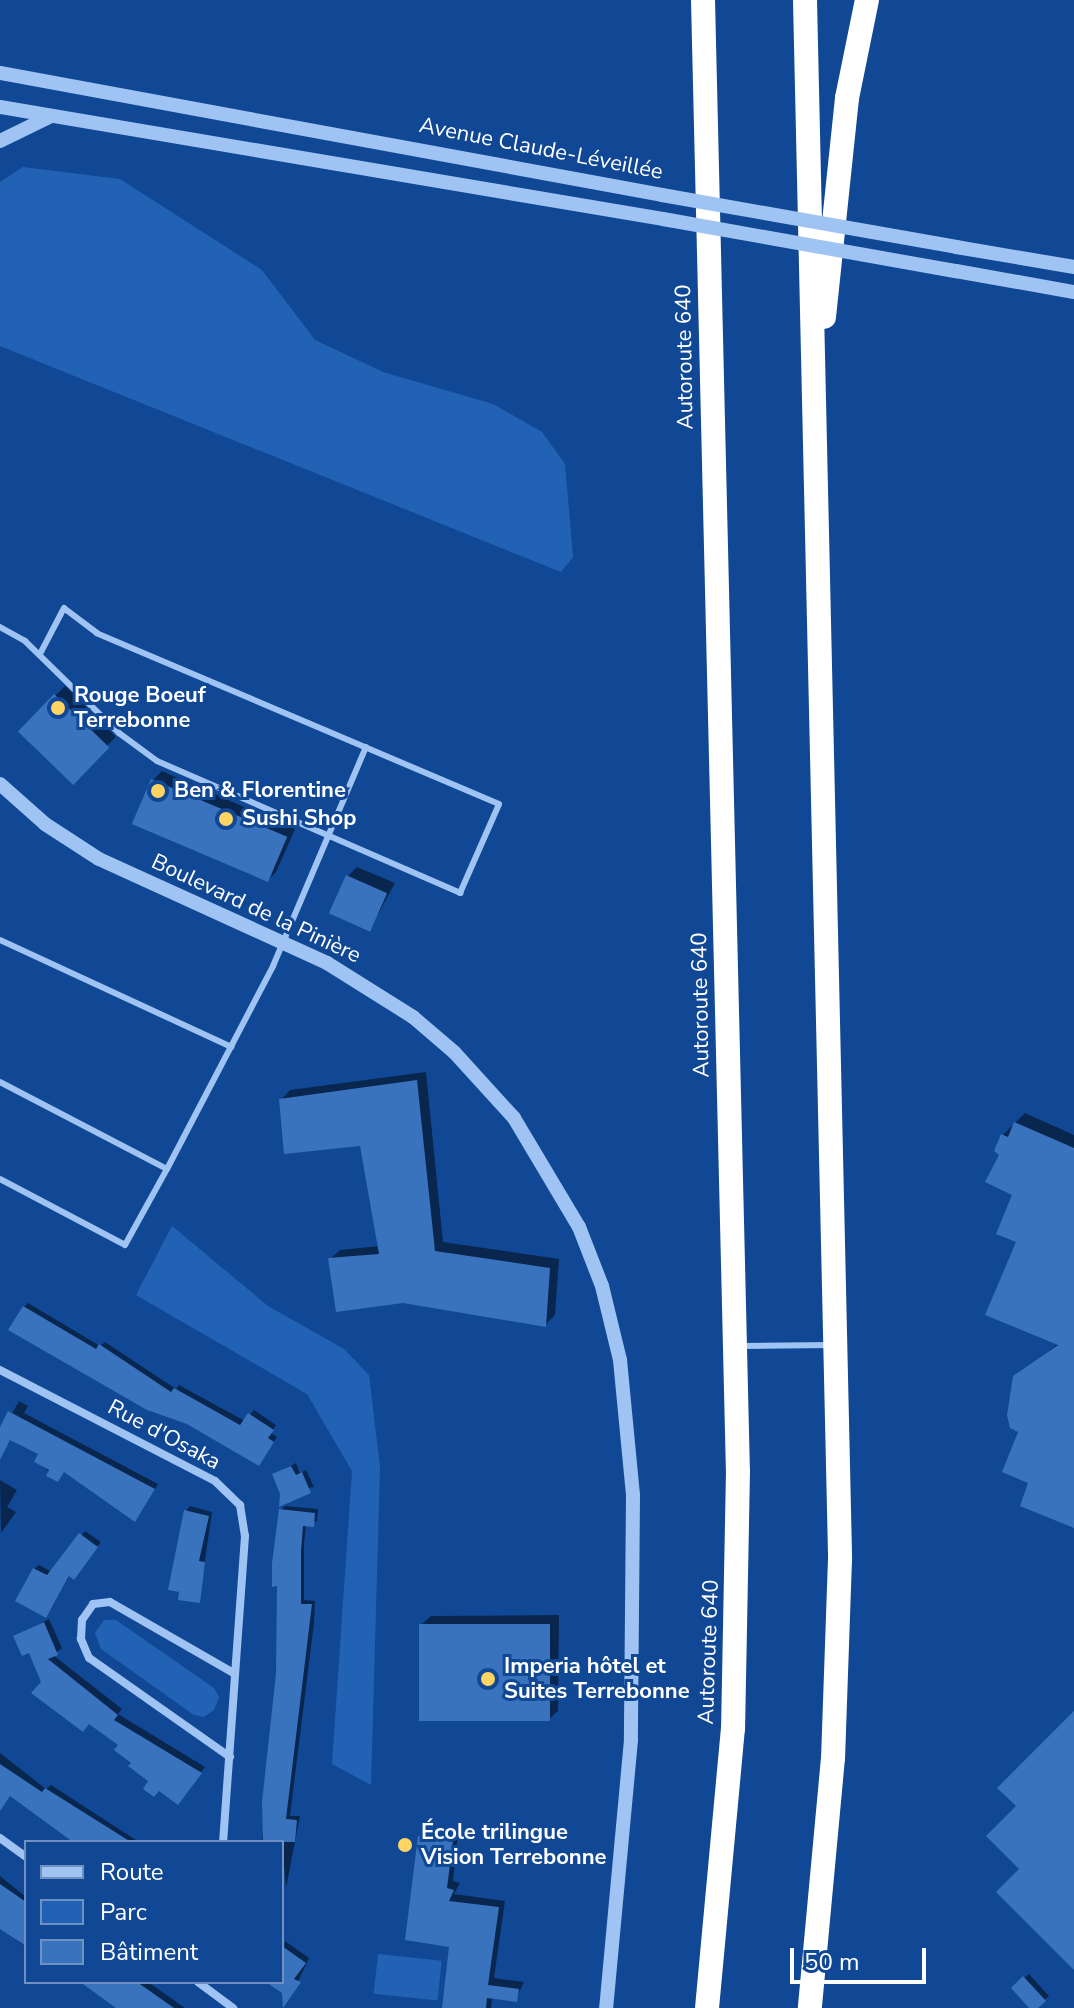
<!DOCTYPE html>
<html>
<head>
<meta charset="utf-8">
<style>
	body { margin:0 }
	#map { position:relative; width:1074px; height:2008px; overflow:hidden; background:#114895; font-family:"Nunito Sans",sans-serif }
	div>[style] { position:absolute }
	.green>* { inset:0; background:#2262b4; transform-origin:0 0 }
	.shadow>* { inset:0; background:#0007; transform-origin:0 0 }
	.building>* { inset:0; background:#3972bd; transform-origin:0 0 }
	.service>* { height:6px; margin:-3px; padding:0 3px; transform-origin:3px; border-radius:3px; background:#9fc4f3 }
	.minor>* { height:8px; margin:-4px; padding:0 4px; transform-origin:4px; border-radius:4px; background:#9fc4f3 }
	.tertiary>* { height:14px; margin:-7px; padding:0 7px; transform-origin:7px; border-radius:7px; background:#9fc4f3 }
	.motorway>* { height:24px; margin:-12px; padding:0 12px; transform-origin:12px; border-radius:12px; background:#fff }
	.tertiary-bridge>* { height:14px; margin:-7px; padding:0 7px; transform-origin:7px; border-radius:7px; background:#9fc4f3 }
	.dots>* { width:22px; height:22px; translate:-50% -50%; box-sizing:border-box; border:4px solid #114895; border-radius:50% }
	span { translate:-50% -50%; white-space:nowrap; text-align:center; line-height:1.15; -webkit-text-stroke:6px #114895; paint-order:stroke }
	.street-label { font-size:22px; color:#fff }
	.poi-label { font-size:22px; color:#fff; font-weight:700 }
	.left { translate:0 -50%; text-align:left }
	.legend { position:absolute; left:24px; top:1840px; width:260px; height:144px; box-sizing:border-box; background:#114895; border:2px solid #7091bf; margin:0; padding:10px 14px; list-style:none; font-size:24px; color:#fff }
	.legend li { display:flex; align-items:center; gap:16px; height:40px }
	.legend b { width:40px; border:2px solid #7091bf }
	.scale { position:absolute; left:790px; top:1948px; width:136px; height:36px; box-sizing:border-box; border:4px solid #fff; border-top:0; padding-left:10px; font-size:24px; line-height:28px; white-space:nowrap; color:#fff; -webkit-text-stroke:6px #114895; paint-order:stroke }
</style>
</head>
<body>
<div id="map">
	<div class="green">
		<div style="clip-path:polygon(23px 167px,120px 179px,262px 270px,315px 340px,383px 372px,493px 404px,542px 432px,565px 464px,573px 557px,561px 572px,0 346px,0 182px)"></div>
		<div style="clip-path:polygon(172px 1226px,268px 1306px,344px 1349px,369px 1375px,380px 1467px,371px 1785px,332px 1764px,352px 1471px,307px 1394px,136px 1295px)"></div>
		<div style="clip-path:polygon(104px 1620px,116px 1620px,214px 1688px,219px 1697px,214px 1710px,204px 1717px,194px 1715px,101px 1649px,95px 1633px)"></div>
		<div style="left:378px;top:1954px;width:64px;height:40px;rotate:6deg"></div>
	</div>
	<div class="shadow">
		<div style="left:65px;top:686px;width:72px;height:63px;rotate:45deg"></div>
		<div style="clip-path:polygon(162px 771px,295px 829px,276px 872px,267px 881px,153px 780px)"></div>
		<div style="clip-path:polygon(357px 867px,395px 883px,370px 929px,348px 876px)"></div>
		<div style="clip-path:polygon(426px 1072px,443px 1242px,559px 1259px,555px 1315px,545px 1325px,330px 1259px,340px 1250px,379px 1246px,362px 1144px,281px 1100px,290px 1090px)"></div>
		<div style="clip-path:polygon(1025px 1113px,1074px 1135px,1074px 1526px,1021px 1430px,1015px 1377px,1059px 1343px,1019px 1241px,1015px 1194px,1001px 1154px,1003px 1135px)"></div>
		<div style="clip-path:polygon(28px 1303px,100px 1346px,105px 1342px,176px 1389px,179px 1385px,245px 1421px,254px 1410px,276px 1425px,271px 1433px,277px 1437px,262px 1459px,24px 1307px)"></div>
		<div style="clip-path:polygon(19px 1401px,28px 1406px,24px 1413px,158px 1484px,139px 1515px,65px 1470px,58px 1479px,36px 1461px,40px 1454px,11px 1439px,4px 1449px,0 1447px,0 1435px)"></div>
		<div style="clip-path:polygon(296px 1463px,300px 1473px,306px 1470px,314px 1487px,282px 1493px,274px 1475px)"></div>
		<div style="clip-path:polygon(0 1480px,17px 1490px,7px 1507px,16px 1512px,1px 1533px)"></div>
		<div style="clip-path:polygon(190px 1506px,212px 1512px,199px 1601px,186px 1511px)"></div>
		<div style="clip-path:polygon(285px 1506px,318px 1509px,317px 1521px,306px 1524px,304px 1545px,304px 1600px,315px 1601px,314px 1623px,290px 1816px,300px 1816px,286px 1888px,282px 1842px,262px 1842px,278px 1673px,281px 1510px)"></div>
		<div style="clip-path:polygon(85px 1531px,101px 1542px,78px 1573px,70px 1575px,50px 1611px,34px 1569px,39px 1565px,52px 1572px)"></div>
		<div style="clip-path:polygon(559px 1615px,558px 1711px,548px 1720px,421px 1625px,431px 1616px)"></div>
		<div style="clip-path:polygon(49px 1619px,62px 1648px,53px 1655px,122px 1709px,118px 1714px,205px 1767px,183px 1798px,151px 1781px,120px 1745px,44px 1682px,30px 1651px,15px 1636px)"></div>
		<div style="clip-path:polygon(0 1753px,46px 1789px,51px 1785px,139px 1842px,78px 1842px,0 1789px)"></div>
		<div style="clip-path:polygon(427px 1830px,458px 1833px,453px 1881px,460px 1883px,454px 1894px,505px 1901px,494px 1978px,524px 1982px,516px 1999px,492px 1997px,491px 2008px,444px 2008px,451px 1945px,420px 1837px)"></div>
		<div style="clip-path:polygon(0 1876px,26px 1897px,26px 1947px,0 1927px)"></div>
		<div style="clip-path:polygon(285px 1941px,309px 1958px,293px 1992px,269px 1982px,282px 1982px)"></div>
		<div style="clip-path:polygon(1029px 1974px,1049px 1996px,1035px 2008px,1013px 1988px)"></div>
		<div style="clip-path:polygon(80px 1982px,148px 1982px,185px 2008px,118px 2008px)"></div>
	</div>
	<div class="building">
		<div style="left:54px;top:694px;width:77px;height:52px;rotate:44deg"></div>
		<div style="left:151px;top:779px;width:148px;height:49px;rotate:23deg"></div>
		<div style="left:346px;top:875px;width:45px;height:42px;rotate:24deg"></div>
		<div style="clip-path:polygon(417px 1080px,435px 1251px,550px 1268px,546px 1327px,403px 1303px,336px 1312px,328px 1258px,379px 1254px,360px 1146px,284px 1154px,279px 1099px)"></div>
		<div style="clip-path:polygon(1014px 1122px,1074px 1148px,1074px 1528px,1020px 1506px,1028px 1483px,1002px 1472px,1018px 1432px,1010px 1428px,1007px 1415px,1013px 1376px,1058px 1345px,985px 1315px,1016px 1242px,996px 1234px,1012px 1195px,985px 1182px,999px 1155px,994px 1151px,1001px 1134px,1008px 1137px)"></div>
		<div style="clip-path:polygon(23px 1306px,96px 1349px,99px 1344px,171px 1392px,174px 1388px,240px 1425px,248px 1413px,274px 1430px,268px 1438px,274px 1442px,259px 1466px,187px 1424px,147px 1410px,8px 1330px)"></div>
		<div style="clip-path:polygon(8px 1411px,155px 1489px,135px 1522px,64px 1472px,58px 1482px,46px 1476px,49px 1470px,34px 1462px,38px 1454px,10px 1440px,0 1460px,0 1427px)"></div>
		<div style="clip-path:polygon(291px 1466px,296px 1475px,302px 1472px,311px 1493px,279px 1507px,280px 1494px,272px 1474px)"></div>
		<div style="clip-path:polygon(279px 1509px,315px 1513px,314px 1527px,303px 1526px,301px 1551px,301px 1604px,312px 1604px,286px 1819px,297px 1820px,295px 1842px,263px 1842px,262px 1802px,276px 1673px,277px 1586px,272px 1587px,272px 1563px)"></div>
		<div style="clip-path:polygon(184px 1510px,209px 1516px,199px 1561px,205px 1562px,200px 1603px,178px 1600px,179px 1592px,168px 1590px)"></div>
		<div style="clip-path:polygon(79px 1533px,98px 1547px,74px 1580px,69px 1576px,46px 1618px,15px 1601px,33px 1568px,47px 1575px)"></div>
		<div style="clip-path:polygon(44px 1622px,58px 1655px,48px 1659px,118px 1715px,114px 1720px,202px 1773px,178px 1805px,159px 1791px,154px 1797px,143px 1789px,148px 1781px,128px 1766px,131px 1763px,114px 1750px,118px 1745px,89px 1724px,83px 1732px,31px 1693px,41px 1682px,29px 1653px,22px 1656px,13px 1636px)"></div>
		<div style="left:419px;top:1624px;width:131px;height:97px"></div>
		<div style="clip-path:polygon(1074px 1711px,1074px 1970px,996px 1892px,1019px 1869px,986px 1836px,1016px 1806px,997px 1788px)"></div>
		<div style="clip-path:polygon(0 1764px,42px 1792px,45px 1788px,131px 1842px,73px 1842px,10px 1796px,0 1811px)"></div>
		<div style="clip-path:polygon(418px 1836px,453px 1840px,447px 1888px,454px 1890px,449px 1901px,499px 1907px,488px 1985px,519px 1989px,517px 2002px,487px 1998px,486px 2008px,442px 2008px,449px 1947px,405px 1940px)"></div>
		<div style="clip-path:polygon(0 1884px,26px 1902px,26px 1946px,0 1929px)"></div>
		<div style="clip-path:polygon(282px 1946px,306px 1963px,294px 1979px,301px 1982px,283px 2008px,282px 1993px,266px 1982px,282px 1982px)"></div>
		<div style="clip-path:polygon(1023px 1976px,1046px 2001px,1038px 2008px,1029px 2008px,1011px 1988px)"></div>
		<div style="clip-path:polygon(80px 1982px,137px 1982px,174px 2008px,116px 2008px)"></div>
	</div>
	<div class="service">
		<div style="left:0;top:627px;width:29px;rotate:29deg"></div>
		<div style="left:25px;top:641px;width:132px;rotate:44.4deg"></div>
		<div style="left:119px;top:733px;width:47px;rotate:36.4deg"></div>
		<div style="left:157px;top:761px;width:331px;rotate:23.5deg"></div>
		<div style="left:460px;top:893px;width:97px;rotate:-66.3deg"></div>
		<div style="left:499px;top:804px;width:437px;rotate:-157deg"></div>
		<div style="left:97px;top:633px;width:41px;rotate:-142.9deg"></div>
		<div style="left:64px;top:608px;width:52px;rotate:117.6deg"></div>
		<div style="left:0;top:940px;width:255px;rotate:24.8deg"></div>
		<div style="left:0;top:1082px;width:188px;rotate:27.5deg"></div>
		<div style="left:167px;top:1169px;width:229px;rotate:-62.4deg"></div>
		<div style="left:273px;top:966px;width:238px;rotate:-67deg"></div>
		<div style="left:0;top:1179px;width:141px;rotate:27.8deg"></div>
		<div style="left:125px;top:1245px;width:87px;rotate:-61.1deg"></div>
		<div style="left:743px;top:1346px;width:88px;rotate:-0.7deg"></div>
	</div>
	<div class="minor">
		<div style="left:0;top:1370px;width:242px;rotate:27.3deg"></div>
		<div style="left:215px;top:1481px;width:35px;rotate:44deg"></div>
		<div style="left:240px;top:1505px;width:31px;rotate:81deg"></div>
		<div style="left:245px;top:1536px;width:307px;rotate:94.1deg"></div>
		<div style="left:230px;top:1757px;width:172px;rotate:-144.9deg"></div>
		<div style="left:89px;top:1658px;width:21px;rotate:-113deg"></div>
		<div style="left:81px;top:1639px;width:19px;rotate:-87deg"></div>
		<div style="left:82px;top:1620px;width:19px;rotate:-55deg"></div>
		<div style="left:93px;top:1604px;width:17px;rotate:-7deg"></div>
		<div style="left:110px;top:1602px;width:144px;rotate:29.9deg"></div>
		<div style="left:0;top:1838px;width:32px;rotate:36deg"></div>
		<div style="left:198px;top:1982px;width:44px;rotate:36.6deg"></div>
	</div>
	<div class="tertiary">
		<div style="left:0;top:73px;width:673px;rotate:10.44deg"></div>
		<div style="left:0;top:107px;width:672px;rotate:9.59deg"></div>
		<div style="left:0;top:141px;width:57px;rotate:-26.1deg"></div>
		<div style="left:956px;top:247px;width:120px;rotate:9.6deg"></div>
		<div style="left:956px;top:271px;width:120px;rotate:10.1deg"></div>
		<div style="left:0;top:784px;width:60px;rotate:41.6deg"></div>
		<div style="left:45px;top:824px;width:64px;rotate:32.9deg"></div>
		<div style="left:99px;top:859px;width:251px;rotate:24.5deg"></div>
		<div style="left:327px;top:963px;width:102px;rotate:32.1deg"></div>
		<div style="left:413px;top:1017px;width:54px;rotate:40.5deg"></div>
		<div style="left:454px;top:1052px;width:89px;rotate:47.7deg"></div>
		<div style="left:514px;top:1118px;width:127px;rotate:59.2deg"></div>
		<div style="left:579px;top:1227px;width:63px;rotate:68.7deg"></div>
		<div style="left:602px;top:1286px;width:76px;rotate:76.3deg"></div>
		<div style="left:620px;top:1360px;width:136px;rotate:84.5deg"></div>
		<div style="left:633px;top:1495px;width:245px;rotate:90.5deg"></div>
		<div style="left:631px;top:1740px;width:269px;rotate:95.3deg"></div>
	</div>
	<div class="motorway">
		<div style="left:703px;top:0;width:1471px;rotate:88.64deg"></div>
		<div style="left:738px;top:1471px;width:257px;rotate:91.1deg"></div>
		<div style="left:733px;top:1728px;width:281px;rotate:95.3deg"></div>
		<div style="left:805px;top:0;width:1559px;rotate:88.71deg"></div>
		<div style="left:840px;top:1559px;width:199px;rotate:92deg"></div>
		<div style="left:833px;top:1758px;width:251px;rotate:95.3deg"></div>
		<div style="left:824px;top:317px;width:220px;rotate:-84deg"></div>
		<div style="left:847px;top:98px;width:100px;rotate:-78.5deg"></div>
	</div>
	<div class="tertiary-bridge">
		<div style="left:662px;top:195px;width:299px;rotate:10deg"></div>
		<div style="left:663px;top:219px;width:298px;rotate:10.1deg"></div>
	</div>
	<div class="dots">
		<div style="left:58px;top:708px;background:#ffd462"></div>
		<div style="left:158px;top:791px;background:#ffd462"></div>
		<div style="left:226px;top:819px;background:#ffd462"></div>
		<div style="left:488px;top:1679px;background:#ffd462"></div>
		<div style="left:405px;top:1845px;background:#ffd462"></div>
	</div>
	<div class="street-label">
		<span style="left:541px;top:149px;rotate:11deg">Avenue Claude-Léveillée</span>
		<span style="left:685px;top:357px;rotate:-91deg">Autoroute 640</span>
		<span style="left:256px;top:909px;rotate:25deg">Boulevard de la Pinière</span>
		<span style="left:701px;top:1005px;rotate:-91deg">Autoroute 640</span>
		<span style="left:164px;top:1435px;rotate:28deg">Rue d'Osaka</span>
		<span style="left:709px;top:1652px;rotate:-88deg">Autoroute 640</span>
	</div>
	<div class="poi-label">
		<span class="left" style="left:74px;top:708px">Rouge Boeuf<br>Terrebonne</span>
		<span class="left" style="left:174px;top:791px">Ben &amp; Florentine</span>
		<span class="left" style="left:242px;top:819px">Sushi Shop</span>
		<span class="left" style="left:504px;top:1679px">Imperia hôtel et<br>Suites Terrebonne</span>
		<span class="left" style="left:421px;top:1845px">École trilingue<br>Vision Terrebonne</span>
	</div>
	<ul class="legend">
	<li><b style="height:10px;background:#9fc4f3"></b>Route</li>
	<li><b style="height:22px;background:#2262b4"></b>Parc</li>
	<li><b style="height:22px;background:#3972bd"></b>Bâtiment</li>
	</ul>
	<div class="scale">50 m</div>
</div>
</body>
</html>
